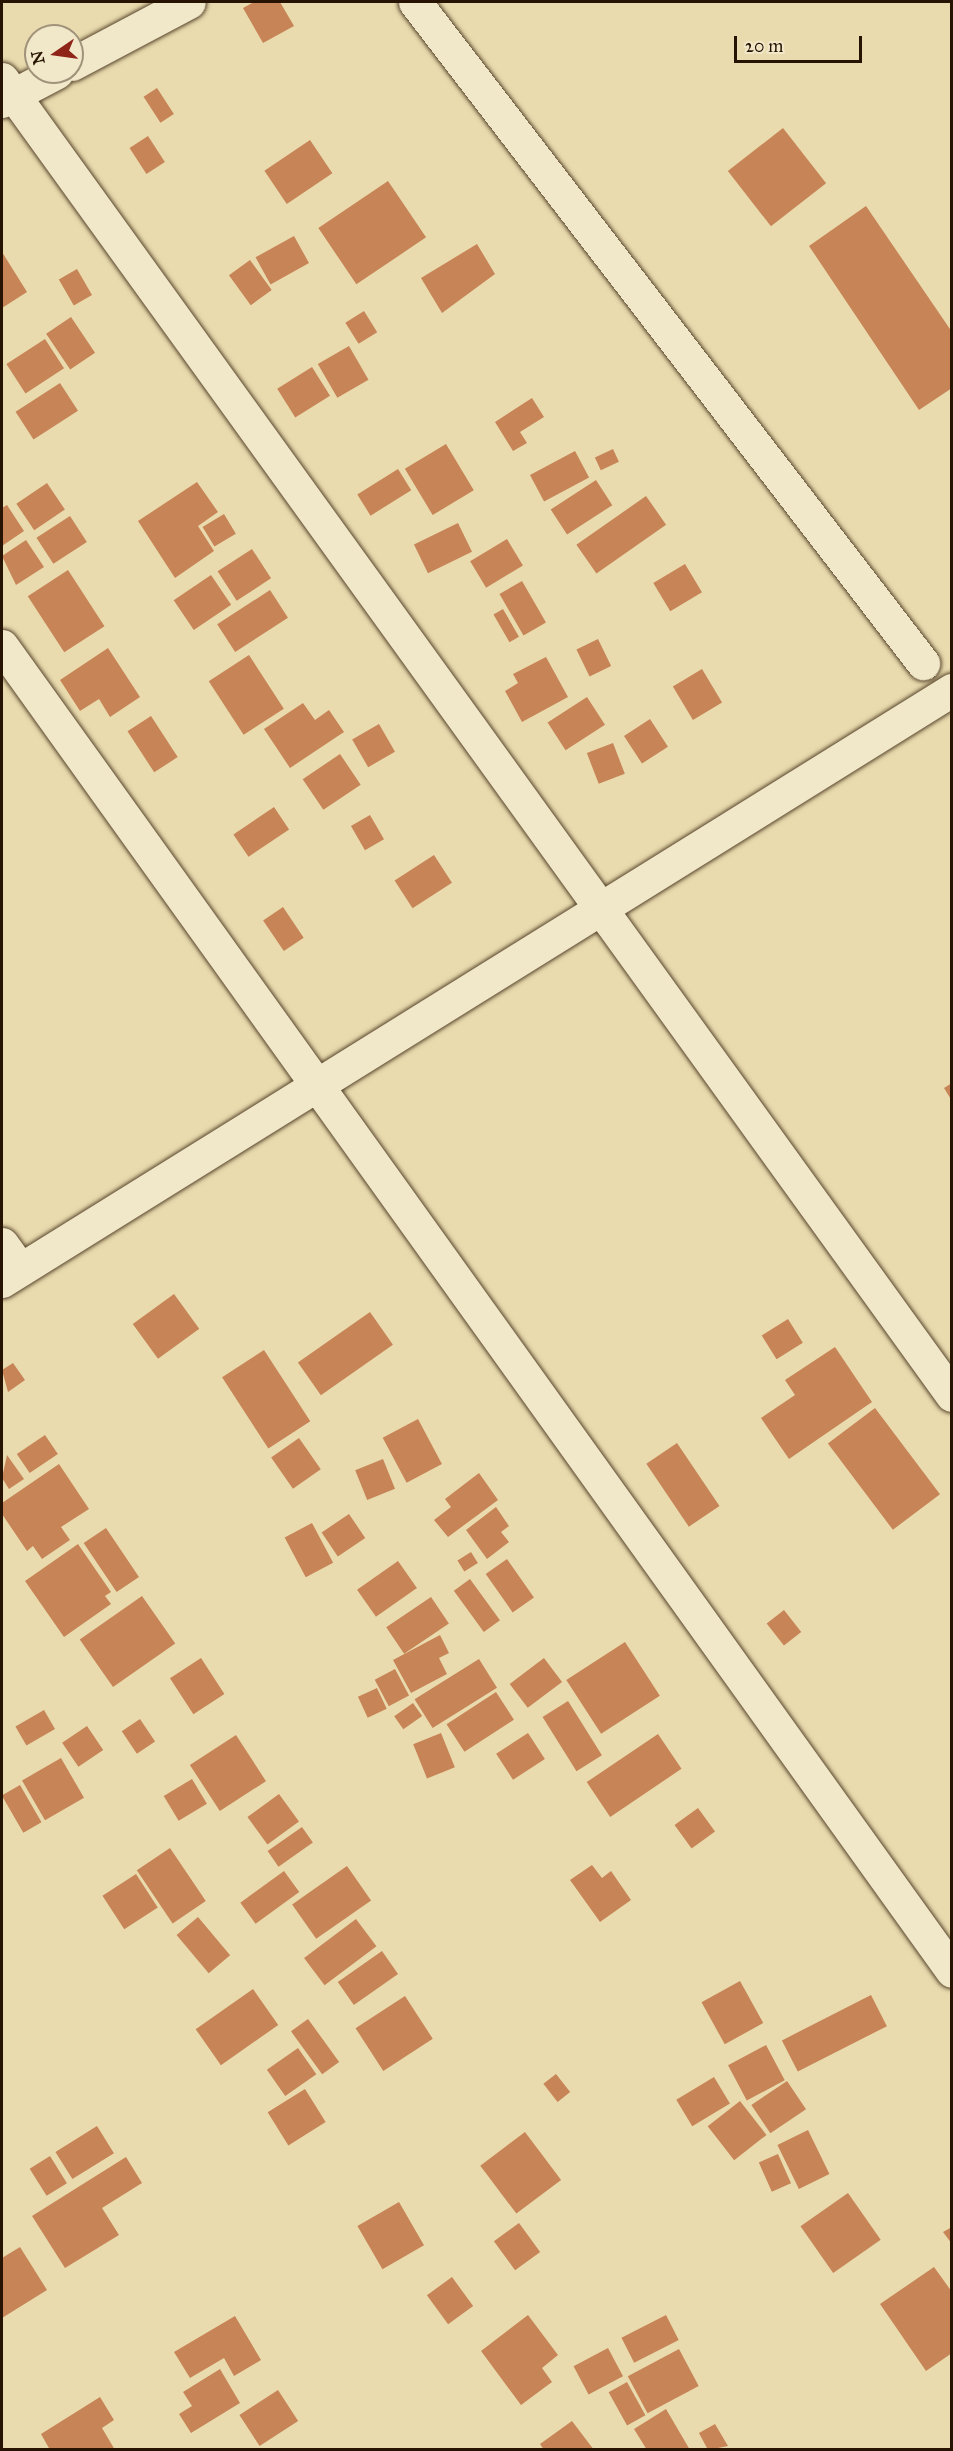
<!DOCTYPE html>
<html>
<head>
<meta charset="utf-8">
<style>
	body { margin:0 }
	#map { position:relative; width:953px; height:2451px; overflow:hidden; background:#e9dbae; font-family:"IM FELL Great Primer",serif }
	div>[style] { position:absolute }
	.building>* { inset:0; background:#c78457; transform-origin:0 0 }
	.roads { filter:drop-shadow(0 0 2px #58452c) drop-shadow(0 0 2px #58452c) }
	.street>* { height:33px; margin:-16.5px; padding:0 16.5px; transform-origin:16.5px; border-radius:16.5px; background:#f1e8ca }
	span { translate:-50% -50%; white-space:nowrap; text-align:center; line-height:1.15; -webkit-text-stroke:6px #f1e8ca; paint-order:stroke }
	.frame { position:absolute; inset:0; border:3px solid #271301; pointer-events:none }
	.north { position:absolute; left:24px; top:24px; width:60px; height:60px; box-sizing:border-box; background:#f1e8ca; border:2px solid #a0937a; border-radius:50%; rotate:257deg; font-size:16px; font-weight:700; line-height:24px; text-align:center; color:#271301 }
	.north::after { content:''; display:block; margin:auto; width:21px; height:27px; background:#8f2418; clip-path:polygon(50% 0,100% 100%,50% 72%,0 100%) }
	.scale { position:absolute; left:734px; top:36px; width:128px; height:27px; box-sizing:border-box; border:3px solid #271301; border-top:0; padding-left:8px; font-size:18px; line-height:21px; white-space:nowrap; color:#271301; -webkit-text-stroke:4px #f1e8ca; paint-order:stroke }
</style>
</head>
<body>
<div id="map">
	<div class="building">
		<div style="clip-path:polygon(254px 2px,280px 2px,294px 26px,263px 43px,243px 8px)"></div>
		<div style="left:157px;top:88px;width:31px;height:16px;rotate:57deg"></div>
		<div style="left:783px;top:128px;width:70px;height:70px;rotate:52deg"></div>
		<div style="left:148px;top:136px;width:31px;height:22px;rotate:57deg"></div>
		<div style="left:310px;top:140px;width:40px;height:55px;rotate:56deg"></div>
		<div style="left:388px;top:181px;width:68px;height:84px;rotate:56deg"></div>
		<div style="clip-path:polygon(866px 206px,952px 332px,952px 388px,919px 410px,809px 246px)"></div>
		<div style="left:294px;top:236px;width:31px;height:44px;rotate:61deg"></div>
		<div style="clip-path:polygon(477px 244px,495px 274px,442px 313px,421px 278px)"></div>
		<div style="clip-path:polygon(2px 252px,27px 292px,2px 308px)"></div>
		<div style="left:250px;top:260px;width:37px;height:26px;rotate:54deg"></div>
		<div style="left:77px;top:269px;width:30px;height:21px;rotate:60deg"></div>
		<div style="left:364px;top:311px;width:25px;height:22px;rotate:58deg"></div>
		<div style="left:71px;top:317px;width:43px;height:30px;rotate:56deg"></div>
		<div style="left:45px;top:339px;width:35px;height:46px;rotate:57deg"></div>
		<div style="left:349px;top:346px;width:39px;height:36px;rotate:60deg"></div>
		<div style="left:312px;top:367px;width:34px;height:41px;rotate:58deg"></div>
		<div style="left:60px;top:383px;width:33px;height:53px;rotate:57deg"></div>
		<div style="clip-path:polygon(532px 398px,544px 417px,520px 432px,527px 443px,513px 451px,495px 422px)"></div>
		<div style="left:446px;top:444px;width:54px;height:48px;rotate:59deg"></div>
		<div style="left:613px;top:449px;width:14px;height:20px;rotate:65deg"></div>
		<div style="left:575px;top:451px;width:30px;height:51px;rotate:62deg"></div>
		<div style="left:398px;top:469px;width:25px;height:48px;rotate:58deg"></div>
		<div style="left:596px;top:480px;width:30px;height:54px;rotate:57deg"></div>
		<div style="clip-path:polygon(197px 482px,218px 512px,198px 526px,214px 551px,175px 578px,138px 521px)"></div>
		<div style="left:47px;top:483px;width:32px;height:37px;rotate:56deg"></div>
		<div style="left:646px;top:496px;width:35px;height:85px;rotate:55deg"></div>
		<div style="clip-path:polygon(7px 505px,24px 531px,2px 546px,2px 508px)"></div>
		<div style="left:224px;top:514px;width:23px;height:25px;rotate:59deg"></div>
		<div style="left:70px;top:516px;width:31px;height:40px;rotate:57deg"></div>
		<div style="left:458px;top:523px;width:32px;height:49px;rotate:64deg"></div>
		<div style="left:507px;top:539px;width:31px;height:43px;rotate:59deg"></div>
		<div style="clip-path:polygon(26px 540px,44px 567px,16px 585px,2px 556px)"></div>
		<div style="left:252px;top:549px;width:35px;height:41px;rotate:57deg"></div>
		<div style="left:685px;top:564px;width:33px;height:37px;rotate:59deg"></div>
		<div style="left:68px;top:570px;width:67px;height:48px;rotate:57deg"></div>
		<div style="left:211px;top:575px;width:36px;height:45px;rotate:56deg"></div>
		<div style="left:522px;top:581px;width:48px;height:26px;rotate:60deg"></div>
		<div style="left:270px;top:590px;width:33px;height:63px;rotate:57deg"></div>
		<div style="left:503px;top:609px;width:32px;height:11px;rotate:60deg"></div>
		<div style="left:598px;top:639px;width:30px;height:24px;rotate:64deg"></div>
		<div style="clip-path:polygon(108px 648px,140px 697px,110px 717px,99px 699px,80px 711px,60px 680px)"></div>
		<div style="left:249px;top:655px;width:64px;height:48px;rotate:57deg"></div>
		<div style="clip-path:polygon(546px 657px,568px 697px,522px 722px,505px 691px,518px 683px,513px 674px)"></div>
		<div style="left:702px;top:669px;width:39px;height:34px;rotate:59deg"></div>
		<div style="left:587px;top:697px;width:33px;height:47px;rotate:57deg"></div>
		<div style="clip-path:polygon(303px 703px,315px 720px,329px 710px,344px 732px,290px 768px,264px 729px)"></div>
		<div style="left:151px;top:716px;width:49px;height:28px;rotate:57deg"></div>
		<div style="left:650px;top:719px;width:33px;height:31px;rotate:57deg"></div>
		<div style="left:379px;top:724px;width:32px;height:31px;rotate:60deg"></div>
		<div style="left:613px;top:743px;width:33px;height:28px;rotate:69deg"></div>
		<div style="left:340px;top:754px;width:37px;height:45px;rotate:56deg"></div>
		<div style="left:274px;top:807px;width:27px;height:49px;rotate:56deg"></div>
		<div style="left:370px;top:815px;width:28px;height:22px;rotate:60deg"></div>
		<div style="left:434px;top:855px;width:33px;height:47px;rotate:57deg"></div>
		<div style="left:283px;top:907px;width:37px;height:24px;rotate:56deg"></div>
		<div style="clip-path:polygon(952px 1083px,952px 1101px,944px 1088px)"></div>
		<div style="left:174px;top:1294px;width:43px;height:51px;rotate:54deg"></div>
		<div style="left:370px;top:1312px;width:40px;height:88px;rotate:55deg"></div>
		<div style="left:788px;top:1319px;width:28px;height:31px;rotate:58deg"></div>
		<div style="clip-path:polygon(835px 1347px,872px 1402px,789px 1459px,761px 1418px,795px 1395px,785px 1380px)"></div>
		<div style="left:264px;top:1350px;width:85px;height:50px;rotate:57deg"></div>
		<div style="clip-path:polygon(13px 1363px,25px 1380px,8px 1392px,2px 1370px)"></div>
		<div style="left:875px;top:1408px;width:108px;height:59px;rotate:53deg"></div>
		<div style="left:418px;top:1419px;width:51px;height:40px;rotate:62deg"></div>
		<div style="left:45px;top:1435px;width:23px;height:34px;rotate:56deg"></div>
		<div style="left:299px;top:1438px;width:38px;height:34px;rotate:55deg"></div>
		<div style="left:677px;top:1443px;width:76px;height:37px;rotate:56deg"></div>
		<div style="clip-path:polygon(7px 1455px,24px 1479px,9px 1489px,2px 1478px)"></div>
		<div style="left:383px;top:1459px;width:32px;height:30px;rotate:68deg"></div>
		<div style="clip-path:polygon(59px 1464px,89px 1509px,61px 1527px,70px 1540px,42px 1559px,33px 1546px,27px 1551px,2px 1514px,2px 1503px)"></div>
		<div style="clip-path:polygon(479px 1473px,498px 1500px,448px 1537px,434px 1520px,451px 1507px,445px 1499px)"></div>
		<div style="clip-path:polygon(496px 1507px,509px 1526px,501px 1532px,509px 1542px,487px 1559px,466px 1530px)"></div>
		<div style="left:349px;top:1514px;width:29px;height:33px;rotate:56deg"></div>
		<div style="left:312px;top:1523px;width:45px;height:31px;rotate:62deg"></div>
		<div style="left:106px;top:1528px;width:59px;height:27px;rotate:56deg"></div>
		<div style="clip-path:polygon(78px 1544px,111px 1592px,105px 1596px,111px 1604px,64px 1637px,25px 1581px)"></div>
		<div style="left:471px;top:1552px;width:13px;height:16px;rotate:58deg"></div>
		<div style="left:507px;top:1559px;width:47px;height:26px;rotate:55deg"></div>
		<div style="left:398px;top:1561px;width:33px;height:50px;rotate:55deg"></div>
		<div style="left:470px;top:1579px;width:51px;height:20px;rotate:54deg"></div>
		<div style="left:142px;top:1596px;width:58px;height:76px;rotate:55deg"></div>
		<div style="left:431px;top:1597px;width:32px;height:54px;rotate:56deg"></div>
		<div style="left:784px;top:1610px;width:28px;height:22px;rotate:52deg"></div>
		<div style="clip-path:polygon(440px 1635px,449px 1653px,439px 1658px,447px 1674px,411px 1693px,393px 1660px)"></div>
		<div style="left:625px;top:1642px;width:64px;height:70px;rotate:57deg"></div>
		<div style="left:201px;top:1658px;width:43px;height:37px;rotate:57deg"></div>
		<div style="left:544px;top:1658px;width:30px;height:43px;rotate:53deg"></div>
		<div style="left:479px;top:1659px;width:34px;height:76px;rotate:58deg"></div>
		<div style="left:395px;top:1669px;width:30px;height:23px;rotate:62deg"></div>
		<div style="left:377px;top:1688px;width:23px;height:21px;rotate:65deg"></div>
		<div style="left:496px;top:1692px;width:33px;height:59px;rotate:57deg"></div>
		<div style="left:568px;top:1701px;width:64px;height:30px;rotate:58deg"></div>
		<div style="left:413px;top:1703px;width:16px;height:23px;rotate:55deg"></div>
		<div style="left:44px;top:1710px;width:22px;height:33px;rotate:60deg"></div>
		<div style="left:140px;top:1719px;width:27px;height:22px;rotate:56deg"></div>
		<div style="left:87px;top:1726px;width:29px;height:30px;rotate:56deg"></div>
		<div style="left:441px;top:1733px;width:37px;height:30px;rotate:68deg"></div>
		<div style="left:528px;top:1733px;width:31px;height:38px;rotate:57deg"></div>
		<div style="left:658px;top:1734px;width:42px;height:86px;rotate:56deg"></div>
		<div style="left:236px;top:1735px;width:55px;height:55px;rotate:57deg"></div>
		<div style="left:61px;top:1758px;width:46px;height:45px;rotate:60deg"></div>
		<div style="left:192px;top:1779px;width:29px;height:33px;rotate:59deg"></div>
		<div style="left:20px;top:1785px;width:43px;height:21px;rotate:60deg"></div>
		<div style="left:279px;top:1794px;width:34px;height:39px;rotate:54deg"></div>
		<div style="left:698px;top:1808px;width:29px;height:29px;rotate:54deg"></div>
		<div style="left:302px;top:1827px;width:19px;height:42px;rotate:55deg"></div>
		<div style="left:170px;top:1848px;width:64px;height:40px;rotate:56deg"></div>
		<div style="clip-path:polygon(592px 1865px,602px 1878px,611px 1871px,631px 1900px,600px 1922px,570px 1880px)"></div>
		<div style="left:347px;top:1866px;width:42px;height:67px;rotate:55deg"></div>
		<div style="left:284px;top:1871px;width:26px;height:54px;rotate:54deg"></div>
		<div style="left:136px;top:1874px;width:40px;height:40px;rotate:57deg"></div>
		<div style="left:198px;top:1917px;width:50px;height:28px;rotate:50deg"></div>
		<div style="left:356px;top:1919px;width:34px;height:65px;rotate:53deg"></div>
		<div style="left:382px;top:1951px;width:28px;height:54px;rotate:55deg"></div>
		<div style="left:740px;top:1981px;width:48px;height:44px;rotate:61deg"></div>
		<div style="left:253px;top:1989px;width:44px;height:70px;rotate:55deg"></div>
		<div style="left:871px;top:1995px;width:35px;height:100px;rotate:63deg"></div>
		<div style="left:405px;top:1996px;width:51px;height:59px;rotate:57deg"></div>
		<div style="left:308px;top:2019px;width:53px;height:21px;rotate:54deg"></div>
		<div style="left:766px;top:2045px;width:40px;height:43px;rotate:62deg"></div>
		<div style="left:298px;top:2048px;width:32px;height:38px;rotate:55deg"></div>
		<div style="left:556px;top:2074px;width:23px;height:16px;rotate:52deg"></div>
		<div style="left:714px;top:2077px;width:31px;height:44px;rotate:59deg"></div>
		<div style="left:787px;top:2081px;width:34px;height:43px;rotate:56deg"></div>
		<div style="left:305px;top:2089px;width:39px;height:44px;rotate:58deg"></div>
		<div style="left:740px;top:2101px;width:43px;height:41px;rotate:52deg"></div>
		<div style="left:97px;top:2126px;width:32px;height:49px;rotate:58deg"></div>
		<div style="left:808px;top:2130px;width:49px;height:34px;rotate:64deg"></div>
		<div style="left:525px;top:2132px;width:60px;height:56px;rotate:53deg"></div>
		<div style="left:778px;top:2154px;width:32px;height:21px;rotate:66deg"></div>
		<div style="left:50px;top:2156px;width:32px;height:24px;rotate:58deg"></div>
		<div style="clip-path:polygon(126px 2157px,142px 2183px,102px 2208px,119px 2235px,65px 2268px,32px 2216px)"></div>
		<div style="left:848px;top:2193px;width:57px;height:58px;rotate:55deg"></div>
		<div style="left:399px;top:2202px;width:50px;height:48px;rotate:60deg"></div>
		<div style="left:519px;top:2223px;width:36px;height:31px;rotate:54deg"></div>
		<div style="clip-path:polygon(952px 2227px,952px 2244px,943px 2232px)"></div>
		<div style="clip-path:polygon(20px 2247px,47px 2290px,2px 2318px,2px 2258px)"></div>
		<div style="clip-path:polygon(934px 2267px,952px 2292px,952px 2353px,926px 2371px,880px 2304px)"></div>
		<div style="left:452px;top:2277px;width:36px;height:31px;rotate:54deg"></div>
		<div style="clip-path:polygon(528px 2315px,558px 2355px,542px 2368px,552px 2382px,521px 2405px,481px 2351px)"></div>
		<div style="left:666px;top:2315px;width:28px;height:50px;rotate:63deg"></div>
		<div style="clip-path:polygon(235px 2316px,261px 2360px,234px 2376px,224px 2358px,190px 2378px,174px 2352px)"></div>
		<div style="left:608px;top:2348px;width:32px;height:39px;rotate:62deg"></div>
		<div style="left:679px;top:2349px;width:42px;height:58px;rotate:62deg"></div>
		<div style="clip-path:polygon(220px 2369px,240px 2403px,191px 2433px,179px 2414px,192px 2406px,183px 2392px)"></div>
		<div style="left:627px;top:2382px;width:38px;height:21px;rotate:61deg"></div>
		<div style="left:278px;top:2390px;width:37px;height:46px;rotate:57deg"></div>
		<div style="clip-path:polygon(100px 2397px,114px 2420px,102px 2428px,115px 2450px,50px 2450px,41px 2434px)"></div>
		<div style="clip-path:polygon(666px 2409px,690px 2450px,647px 2450px,634px 2429px)"></div>
		<div style="clip-path:polygon(572px 2421px,594px 2450px,544px 2450px,540px 2444px)"></div>
		<div style="clip-path:polygon(715px 2424px,728px 2446px,708px 2450px,699px 2433px)"></div>
	</div>
	<div class="roads">
		<div class="street">
			<div style="left:415px;top:2px;width:834px;rotate:52.46deg"></div>
			<div style="left:72px;top:64px;width:132px;rotate:-27.9deg"></div>
			<div style="left:2px;top:79px;width:1623px;rotate:54.18deg"></div>
			<div style="left:2px;top:101px;width:62px;rotate:-27.8deg"></div>
			<div style="left:2px;top:646px;width:1630px;rotate:54.36deg"></div>
			<div style="left:2px;top:1244px;width:31px;rotate:54deg"></div>
			<div style="left:2px;top:1281px;width:1119px;rotate:-31.89deg"></div>
		</div>
	</div>
	<div class="frame"></div>
	<div class="north">N</div>
	<div class="scale">20 m</div>
</div>
</body>
</html>
